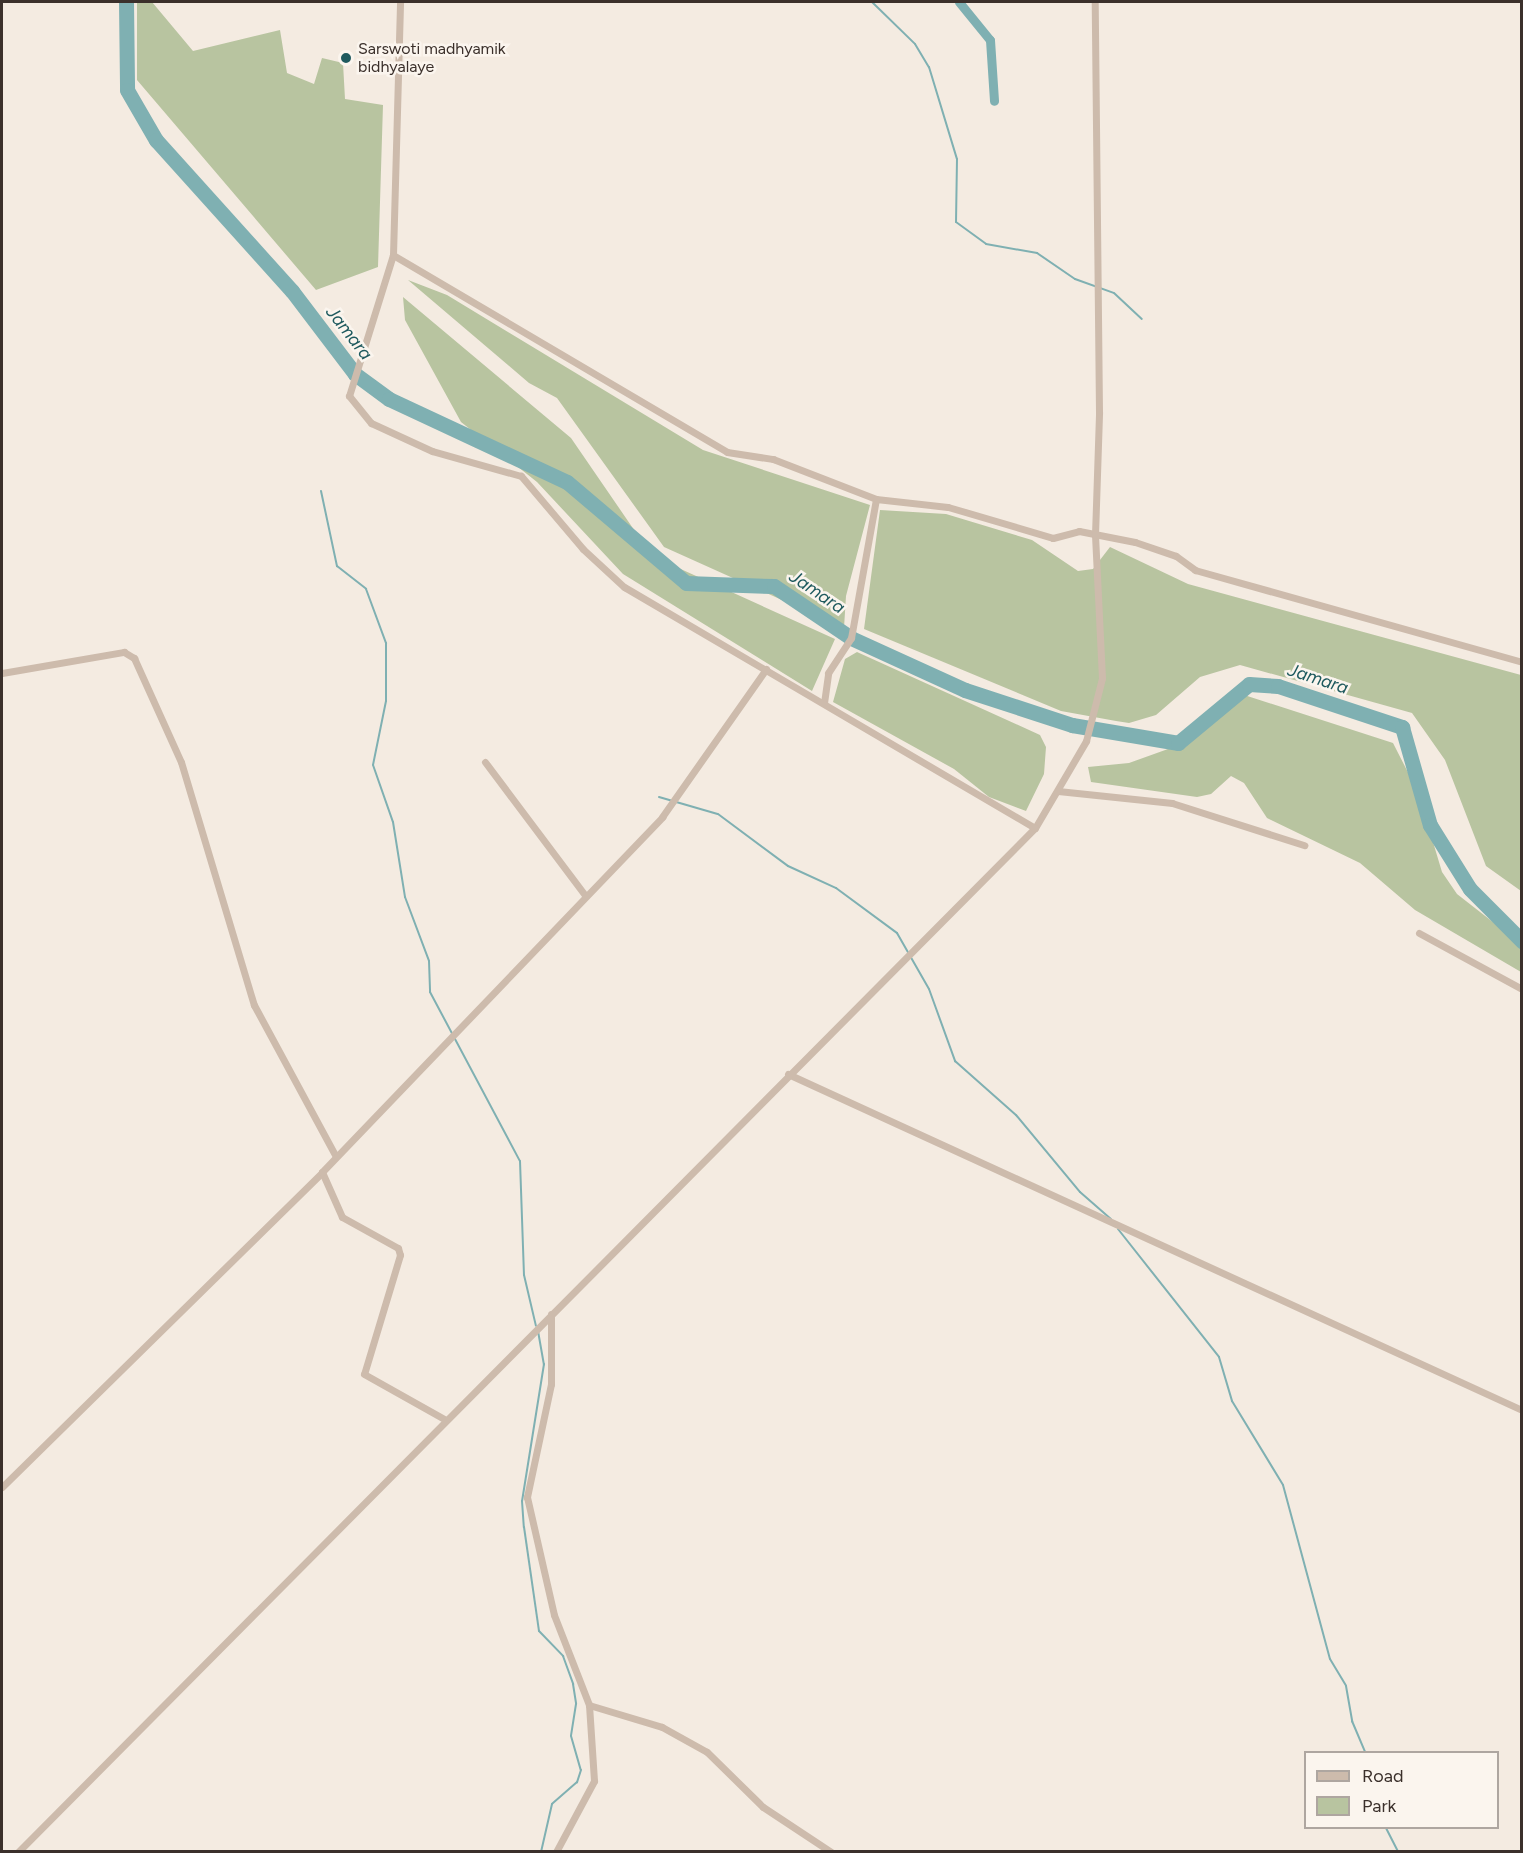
<!DOCTYPE html>
<html>
<head>
<meta charset="utf-8">
<style>
	body { margin:0 }
	#map { position:relative; width:1523px; height:1853px; overflow:hidden; background:#f4ebe1; font-family:Figtree,sans-serif }
	div>[style] { position:absolute }
	.green>* { inset:0; background:#b8c4a0 }
	.stream>* { height:2px; margin:-1px; padding:0 1px; transform-origin:1px; border-radius:1px; background:#7fb0b2 }
	.canal>* { height:9px; margin:-4.5px; padding:0 4.5px; transform-origin:4.5px; border-radius:4.5px; background:#7fb0b2 }
	.river>* { height:15px; margin:-7.5px; padding:0 7.5px; transform-origin:7.5px; border-radius:7.5px; background:#7fb0b2 }
	.street>* { height:7px; margin:-3.5px; padding:0 3.5px; transform-origin:3.5px; border-radius:3.5px; background:#cdbbac }
	.dots>* { width:16px; height:16px; translate:-50% -50%; box-sizing:border-box; border:3px solid #fbf5ee; border-radius:50% }
	span { translate:-50% -50%; white-space:nowrap; text-align:center; line-height:1.15; -webkit-text-stroke:5px #fbf5ee; paint-order:stroke }
	.poi-label { font-size:16px; color:#3b302b }
	.left { translate:0 -50%; text-align:left }
	.water-label { font-size:18px; color:#1f5a5e; font-style:italic }
	.frame { position:absolute; inset:0; border:3px solid #3b302b; pointer-events:none }
	.legend { position:absolute; left:1304px; top:1751px; width:195px; height:78px; box-sizing:border-box; background:#fbf5ee; border:2px solid #aea6a0; margin:0; padding:8px 10px; list-style:none; font-size:18px; color:#3b302b }
	.legend li { display:flex; align-items:center; gap:12px; height:30px }
	.legend b { width:30px; border:2px solid #aea6a0 }
</style>
</head>
<body>
<div id="map">
	<div class="green">
		<div style="clip-path:polygon(137px 2px,152px 2px,193px 51px,280px 30px,287px 73px,314px 84px,322px 58px,343px 63px,345px 99px,383px 105px,378px 267px,316px 290px,137px 80px)"></div>
		<div style="clip-path:polygon(408px 280px,447px 295px,703px 450px,870px 505px,846px 596px,844px 628px,664px 547px,557px 398px,529px 383px)"></div>
		<div style="clip-path:polygon(403px 297px,571px 438px,652px 556px,835px 639px,812px 691px,623px 574px,537px 482px,461px 422px,405px 320px)"></div>
		<div style="clip-path:polygon(880px 510px,946px 514px,1032px 540px,1078px 571px,1093px 569px,1110px 547px,1188px 584px,1521px 675px,1521px 891px,1486px 866px,1445px 760px,1412px 713px,1240px 665px,1200px 677px,1156px 715px,1129px 723px,1116px 721px,1061px 711px,864px 629px)"></div>
		<div style="clip-path:polygon(857px 652px,1040px 735px,1046px 747px,1044px 774px,1026px 811px,989px 797px,954px 769px,833px 702px,845px 659px)"></div>
		<div style="clip-path:polygon(1238px 693px,1393px 743px,1418px 792px,1442px 872px,1457px 894px,1521px 944px,1521px 972px,1415px 910px,1360px 863px,1267px 818px,1244px 783px,1231px 776px,1211px 794px,1197px 797px,1091px 782px,1088px 767px,1129px 763px,1168px 749px,1217px 715px)"></div>
	</div>
	<div class="stream">
		<div style="left:872px;top:2px;width:60px;rotate:44.3deg"></div>
		<div style="left:915px;top:44px;width:27px;rotate:59deg"></div>
		<div style="left:929px;top:67px;width:96px;rotate:73.1deg"></div>
		<div style="left:957px;top:159px;width:63px;rotate:90.9deg"></div>
		<div style="left:956px;top:222px;width:37px;rotate:36deg"></div>
		<div style="left:986px;top:244px;width:52px;rotate:10deg"></div>
		<div style="left:1037px;top:253px;width:46px;rotate:34.4deg"></div>
		<div style="left:1075px;top:279px;width:41px;rotate:19.7deg"></div>
		<div style="left:1114px;top:293px;width:38px;rotate:43deg"></div>
		<div style="left:321px;top:491px;width:77px;rotate:78deg"></div>
		<div style="left:337px;top:566px;width:37px;rotate:38deg"></div>
		<div style="left:366px;top:589px;width:58px;rotate:69.7deg"></div>
		<div style="left:386px;top:643px;width:58px;rotate:90deg"></div>
		<div style="left:386px;top:701px;width:65px;rotate:101.5deg"></div>
		<div style="left:373px;top:765px;width:60px;rotate:70.7deg"></div>
		<div style="left:393px;top:822px;width:76px;rotate:80.9deg"></div>
		<div style="left:405px;top:897px;width:68px;rotate:69.4deg"></div>
		<div style="left:429px;top:961px;width:31px;rotate:88deg"></div>
		<div style="left:430px;top:992px;width:191px;rotate:62deg"></div>
		<div style="left:520px;top:1161px;width:114px;rotate:88deg"></div>
		<div style="left:524px;top:1275px;width:52px;rotate:76.8deg"></div>
		<div style="left:659px;top:797px;width:61px;rotate:16.1deg"></div>
		<div style="left:718px;top:814px;width:87px;rotate:36.6deg"></div>
		<div style="left:788px;top:866px;width:53px;rotate:24.6deg"></div>
		<div style="left:836px;top:888px;width:76px;rotate:36.4deg"></div>
		<div style="left:897px;top:933px;width:64px;rotate:60.3deg"></div>
		<div style="left:929px;top:989px;width:77px;rotate:70.1deg"></div>
		<div style="left:955px;top:1061px;width:81px;rotate:41.5deg"></div>
		<div style="left:1016px;top:1115px;width:100px;rotate:50.3deg"></div>
		<div style="left:1080px;top:1192px;width:41px;rotate:41.1deg"></div>
		<div style="left:1118px;top:1229px;width:163px;rotate:51.7deg"></div>
		<div style="left:1219px;top:1357px;width:46px;rotate:73.5deg"></div>
		<div style="left:1232px;top:1401px;width:98px;rotate:58.7deg"></div>
		<div style="left:1283px;top:1485px;width:180px;rotate:74.9deg"></div>
		<div style="left:1330px;top:1659px;width:31px;rotate:59deg"></div>
		<div style="left:1346px;top:1686px;width:36px;rotate:80deg"></div>
		<div style="left:1352px;top:1721px;width:34px;rotate:67deg"></div>
		<div style="left:538px;top:1331px;width:34px;rotate:80deg"></div>
		<div style="left:544px;top:1364px;width:139px;rotate:99.1deg"></div>
		<div style="left:522px;top:1501px;width:26px;rotate:86deg"></div>
		<div style="left:524px;top:1527px;width:105px;rotate:81.8deg"></div>
		<div style="left:539px;top:1631px;width:35px;rotate:46deg"></div>
		<div style="left:563px;top:1656px;width:30px;rotate:70deg"></div>
		<div style="left:573px;top:1684px;width:20px;rotate:81deg"></div>
		<div style="left:576px;top:1704px;width:32px;rotate:99deg"></div>
		<div style="left:571px;top:1736px;width:35px;rotate:74deg"></div>
		<div style="left:581px;top:1770px;width:13px;rotate:108deg"></div>
		<div style="left:577px;top:1782px;width:33px;rotate:139deg"></div>
		<div style="left:552px;top:1804px;width:49px;rotate:102.9deg"></div>
		<div style="left:1386px;top:1828px;width:27px;rotate:63deg"></div>
	</div>
	<div class="canal">
		<div style="left:959px;top:2px;width:49px;rotate:50.8deg"></div>
		<div style="left:990px;top:40px;width:61px;rotate:86.2deg"></div>
	</div>
	<div class="river">
		<div style="left:126px;top:2px;width:88px;rotate:89.3deg"></div>
		<div style="left:127px;top:90px;width:58px;rotate:59.9deg"></div>
		<div style="left:156px;top:140px;width:203px;rotate:48deg"></div>
		<div style="left:292px;top:291px;width:104px;rotate:52.8deg"></div>
		<div style="left:355px;top:374px;width:42px;rotate:36.3deg"></div>
		<div style="left:389px;top:399px;width:196px;rotate:25deg"></div>
		<div style="left:567px;top:482px;width:156px;rotate:40.3deg"></div>
		<div style="left:686px;top:583px;width:88px;rotate:2deg"></div>
		<div style="left:774px;top:586px;width:93px;rotate:34deg"></div>
		<div style="left:851px;top:638px;width:125px;rotate:24.5deg"></div>
		<div style="left:965px;top:690px;width:113px;rotate:18.1deg"></div>
		<div style="left:1072px;top:725px;width:108px;rotate:9.6deg"></div>
		<div style="left:1178px;top:743px;width:92px;rotate:-39.7deg"></div>
		<div style="left:1249px;top:684px;width:29px;rotate:4deg"></div>
		<div style="left:1278px;top:686px;width:131px;rotate:18.3deg"></div>
		<div style="left:1402px;top:727px;width:102px;rotate:74.1deg"></div>
		<div style="left:1430px;top:825px;width:75px;rotate:58deg"></div>
		<div style="left:1470px;top:889px;width:74px;rotate:45deg"></div>
	</div>
	<div class="street">
		<div style="left:393px;top:255px;width:388px;rotate:30.5deg"></div>
		<div style="left:727px;top:452px;width:47px;rotate:8.7deg"></div>
		<div style="left:773px;top:459px;width:110px;rotate:21.2deg"></div>
		<div style="left:876px;top:499px;width:72px;rotate:6.3deg"></div>
		<div style="left:948px;top:507px;width:109px;rotate:16.4deg"></div>
		<div style="left:1053px;top:538px;width:27px;rotate:-15deg"></div>
		<div style="left:1079px;top:531px;width:57px;rotate:11.1deg"></div>
		<div style="left:1135px;top:542px;width:43px;rotate:18.9deg"></div>
		<div style="left:1176px;top:556px;width:24px;rotate:36deg"></div>
		<div style="left:1195px;top:570px;width:340px;rotate:15.7deg"></div>
		<div style="left:2px;top:673px;width:124px;rotate:-9.8deg"></div>
		<div style="left:124px;top:652px;width:12px;rotate:31deg"></div>
		<div style="left:134px;top:658px;width:114px;rotate:65.7deg"></div>
		<div style="left:181px;top:762px;width:254px;rotate:73.3deg"></div>
		<div style="left:254px;top:1005px;width:170px;rotate:61.6deg"></div>
		<div style="left:824px;top:703px;width:30px;rotate:-82deg"></div>
		<div style="left:828px;top:673px;width:42px;rotate:-56.7deg"></div>
		<div style="left:851px;top:638px;width:141px;rotate:-79.8deg"></div>
		<div style="left:485px;top:762px;width:166px;rotate:53.1deg"></div>
		<div style="left:1058px;top:791px;width:115px;rotate:6deg"></div>
		<div style="left:1172px;top:803px;width:139px;rotate:17.7deg"></div>
		<div style="left:1035px;top:828px;width:101px;rotate:-59.6deg"></div>
		<div style="left:1086px;top:741px;width:65px;rotate:-75.7deg"></div>
		<div style="left:1102px;top:678px;width:143px;rotate:-92.8deg"></div>
		<div style="left:1095px;top:535px;width:123px;rotate:-88.1deg"></div>
		<div style="left:1099px;top:412px;width:410px;rotate:-90.6deg"></div>
		<div style="left:1419px;top:933px;width:117px;rotate:28.5deg"></div>
		<div style="left:788px;top:1074px;width:807px;rotate:24.6deg"></div>
		<div style="left:322px;top:1172px;width:49px;rotate:66deg"></div>
		<div style="left:342px;top:1217px;width:64px;rotate:29deg"></div>
		<div style="left:398px;top:1248px;width:7px;rotate:74deg"></div>
		<div style="left:400px;top:1255px;width:124px;rotate:106.8deg"></div>
		<div style="left:364px;top:1374px;width:94px;rotate:29.3deg"></div>
		<div style="left:551px;top:1314px;width:70px;rotate:90deg"></div>
		<div style="left:551px;top:1384px;width:116px;rotate:102deg"></div>
		<div style="left:527px;top:1497px;width:121px;rotate:77.1deg"></div>
		<div style="left:554px;top:1615px;width:97px;rotate:68.7deg"></div>
		<div style="left:589px;top:1705px;width:76px;rotate:86.2deg"></div>
		<div style="left:594px;top:1781px;width:81px;rotate:118.2deg"></div>
		<div style="left:2px;top:1487px;width:449px;rotate:-44.5deg"></div>
		<div style="left:322px;top:1172px;width:492px;rotate:-46.2deg"></div>
		<div style="left:662px;top:817px;width:181px;rotate:-54.9deg"></div>
		<div style="left:589px;top:1705px;width:76px;rotate:16.8deg"></div>
		<div style="left:662px;top:1727px;width:51px;rotate:29.1deg"></div>
		<div style="left:707px;top:1752px;width:78px;rotate:44.5deg"></div>
		<div style="left:763px;top:1807px;width:82px;rotate:33.5deg"></div>
		<div style="left:18px;top:1852px;width:1443px;rotate:-45.2deg"></div>
		<div style="left:1035px;top:828px;width:476px;rotate:-149.6deg"></div>
		<div style="left:624px;top:587px;width:56px;rotate:-137.2deg"></div>
		<div style="left:583px;top:549px;width:96px;rotate:-130.3deg"></div>
		<div style="left:521px;top:476px;width:92px;rotate:-164.3deg"></div>
		<div style="left:432px;top:451px;width:67px;rotate:-155.3deg"></div>
		<div style="left:371px;top:423px;width:35px;rotate:-129deg"></div>
		<div style="left:349px;top:396px;width:148px;rotate:-72.7deg"></div>
		<div style="left:393px;top:255px;width:253px;rotate:-88.4deg"></div>
	</div>
	<div class="dots">
		<div style="left:346px;top:58px;background:#1f5a5e"></div>
	</div>
	<div class="poi-label">
		<span class="left" style="left:358px;top:58px">Sarswoti madhyamik<br>bidhyalaye</span>
	</div>
	<div class="water-label">
		<span style="left:349px;top:333px;rotate:52deg">Jamara</span>
		<span style="left:817px;top:592px;rotate:34deg">Jamara</span>
		<span style="left:1318px;top:679px;rotate:18deg">Jamara</span>
	</div>
	<div class="frame"></div>
	<ul class="legend">
	<li><b style="height:8px;background:#cdbbac"></b>Road</li>
	<li><b style="height:16px;background:#b8c4a0"></b>Park</li>
	</ul>
</div>
</body>
</html>
